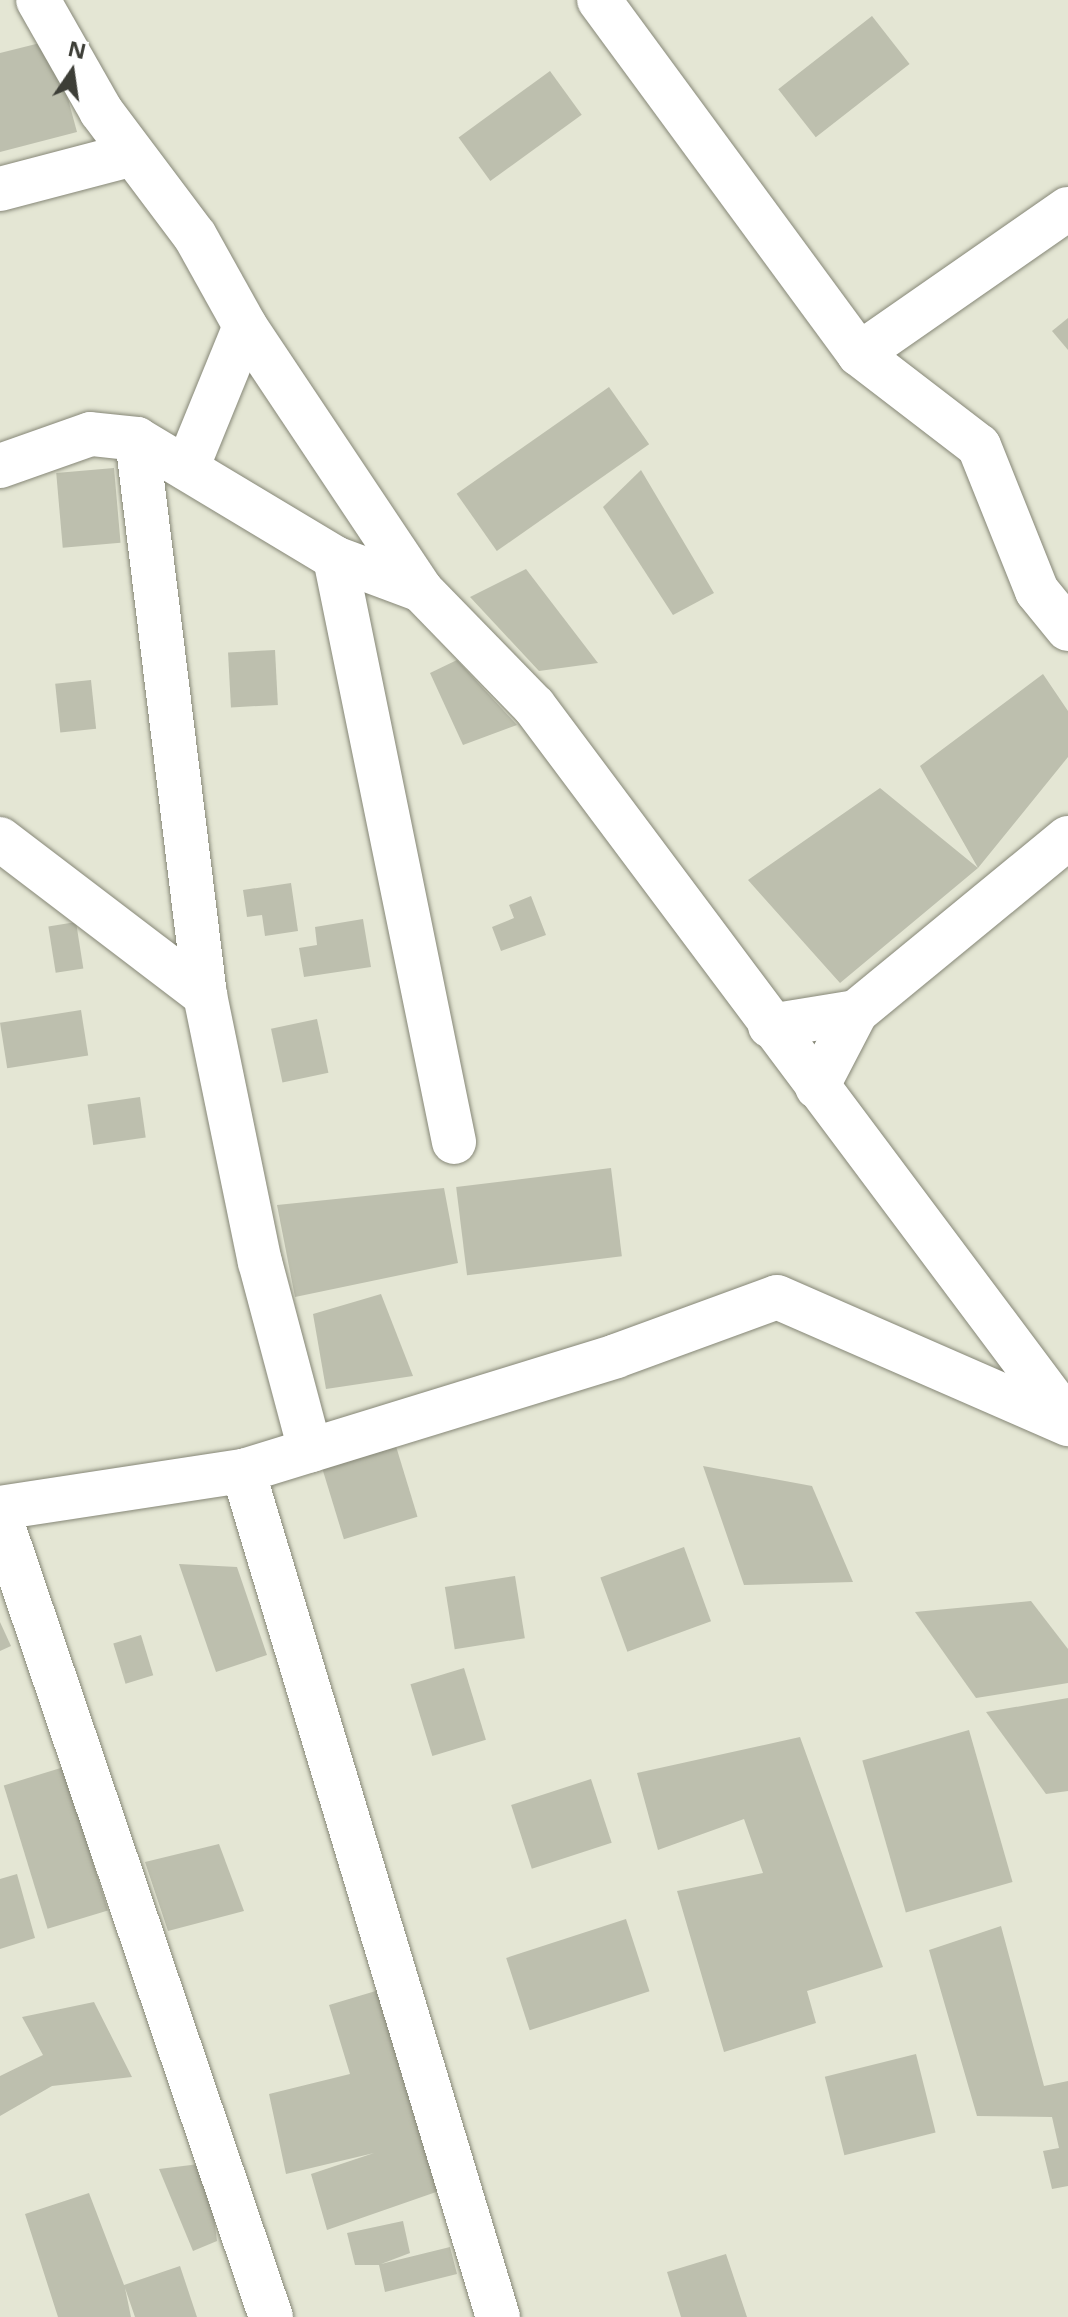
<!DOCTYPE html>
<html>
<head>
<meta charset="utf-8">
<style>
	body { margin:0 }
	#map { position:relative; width:1068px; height:2317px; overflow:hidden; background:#e4e6d4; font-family:"Open Sans",sans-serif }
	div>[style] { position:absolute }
	.building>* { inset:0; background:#bdbfae; transform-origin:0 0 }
	.roads { filter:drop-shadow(0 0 2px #868777) drop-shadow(0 0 2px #868777) }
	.street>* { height:44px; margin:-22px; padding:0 22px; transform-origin:22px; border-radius:22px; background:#fff }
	span { translate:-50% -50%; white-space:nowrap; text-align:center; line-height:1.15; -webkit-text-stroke:8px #fff; paint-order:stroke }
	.north { position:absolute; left:32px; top:32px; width:80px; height:80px; -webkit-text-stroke:6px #fff; paint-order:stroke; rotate:13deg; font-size:22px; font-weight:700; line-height:32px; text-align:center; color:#3d3e37 }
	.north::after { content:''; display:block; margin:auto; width:28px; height:36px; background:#3d3e37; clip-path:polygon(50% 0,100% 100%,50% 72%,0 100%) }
</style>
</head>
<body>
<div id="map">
	<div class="building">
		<div style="left:872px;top:16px;width:61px;height:119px;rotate:52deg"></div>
		<div style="clip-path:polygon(52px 40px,77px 132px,0 152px,0 53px)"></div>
		<div style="left:550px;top:71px;width:54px;height:113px;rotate:54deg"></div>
		<div style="clip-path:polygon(1068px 318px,1068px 350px,1052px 331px)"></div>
		<div style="left:609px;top:387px;width:70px;height:186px;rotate:55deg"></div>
		<div style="left:114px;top:468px;width:75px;height:58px;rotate:85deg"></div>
		<div style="clip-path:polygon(641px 470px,714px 593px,673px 615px,603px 507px)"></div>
		<div style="clip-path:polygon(526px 569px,598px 663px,539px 671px,470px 597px)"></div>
		<div style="left:275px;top:650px;width:55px;height:47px;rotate:87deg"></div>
		<div style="clip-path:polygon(457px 660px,517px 725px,463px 745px,430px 673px)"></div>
		<div style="clip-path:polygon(1043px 674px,1068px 711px,1068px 757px,978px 868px,840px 983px,748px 880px,880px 788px,978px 868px,920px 766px)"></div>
		<div style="left:91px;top:680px;width:49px;height:36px;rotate:84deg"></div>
		<div style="clip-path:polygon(291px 883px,298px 931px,265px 936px,262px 915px,247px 917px,243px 890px)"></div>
		<div style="clip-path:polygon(531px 896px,546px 935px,501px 951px,492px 927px,514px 918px,509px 905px)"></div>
		<div style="clip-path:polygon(363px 919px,371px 967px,304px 977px,299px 948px,317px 945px,315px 927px)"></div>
		<div style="left:76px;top:922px;width:47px;height:28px;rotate:81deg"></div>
		<div style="left:81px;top:1010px;width:46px;height:82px;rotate:81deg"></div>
		<div style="left:317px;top:1019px;width:55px;height:47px;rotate:78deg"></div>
		<div style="left:140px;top:1097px;width:41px;height:53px;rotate:82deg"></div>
		<div style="left:611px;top:1168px;width:89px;height:156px;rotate:83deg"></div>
		<div style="clip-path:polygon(444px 1188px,458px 1263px,295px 1297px,277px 1205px)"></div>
		<div style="clip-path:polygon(381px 1294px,413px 1376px,326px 1389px,313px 1314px)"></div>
		<div style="left:395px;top:1443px;width:77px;height:77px;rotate:73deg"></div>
		<div style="clip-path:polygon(703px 1466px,812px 1486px,853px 1582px,744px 1585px)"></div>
		<div style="left:684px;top:1547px;width:79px;height:89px;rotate:70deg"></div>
		<div style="clip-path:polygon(179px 1564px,237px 1567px,267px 1655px,216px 1672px)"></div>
		<div style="left:515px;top:1576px;width:63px;height:71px;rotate:81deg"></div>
		<div style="clip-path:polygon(1031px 1601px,1068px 1649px,1068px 1683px,976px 1698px,915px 1612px)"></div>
		<div style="clip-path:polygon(0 1622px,11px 1646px,0 1651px)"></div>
		<div style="left:141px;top:1635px;width:42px;height:29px;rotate:73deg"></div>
		<div style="left:464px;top:1668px;width:75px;height:56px;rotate:73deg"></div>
		<div style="clip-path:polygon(1068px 1698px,1068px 1791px,1046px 1794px,986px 1712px)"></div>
		<div style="left:969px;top:1730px;width:158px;height:111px;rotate:74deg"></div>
		<div style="clip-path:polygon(800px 1737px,883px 1967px,807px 1991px,816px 2023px,724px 2052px,677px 1891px,763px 1873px,744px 1819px,658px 1850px,637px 1773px)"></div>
		<div style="left:64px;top:1767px;width:150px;height:63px;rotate:73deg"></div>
		<div style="left:591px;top:1779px;width:67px;height:84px;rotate:72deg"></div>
		<div style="clip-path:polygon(219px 1844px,244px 1911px,168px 1931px,145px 1862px)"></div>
		<div style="clip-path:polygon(17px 1874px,35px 1938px,0 1949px,0 1879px)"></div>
		<div style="left:626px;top:1919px;width:76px;height:126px;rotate:72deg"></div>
		<div style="clip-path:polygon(1001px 1926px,1044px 2086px,1068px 2081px,1068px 2186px,1052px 2189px,1043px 2151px,1059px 2148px,1052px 2117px,977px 2116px,929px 1950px)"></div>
		<div style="clip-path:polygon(379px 1990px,439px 2191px,327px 2230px,311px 2174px,374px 2153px,286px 2174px,269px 2094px,350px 2074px,329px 2005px)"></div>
		<div style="clip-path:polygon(94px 2002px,132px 2077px,52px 2086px,0 2116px,0 2076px,43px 2055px,22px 2017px)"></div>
		<div style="left:916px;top:2054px;width:81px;height:94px;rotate:76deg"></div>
		<div style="clip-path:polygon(207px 2163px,217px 2241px,193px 2251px,159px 2169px)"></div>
		<div style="clip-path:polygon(89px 2193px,124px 2285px,180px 2266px,197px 2317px,135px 2317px,125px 2288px,131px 2317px,58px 2317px,25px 2214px)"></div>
		<div style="clip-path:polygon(403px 2221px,410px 2253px,381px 2264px,450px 2247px,457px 2274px,385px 2292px,379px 2265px,355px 2265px,347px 2233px)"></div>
		<div style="clip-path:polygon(726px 2254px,747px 2317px,681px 2317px,667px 2272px)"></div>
	</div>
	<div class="roads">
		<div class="street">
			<div style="left:38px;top:0;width:128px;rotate:60.4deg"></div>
			<div style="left:101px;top:111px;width:156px;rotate:53.1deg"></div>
			<div style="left:195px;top:236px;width:103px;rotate:60.9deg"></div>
			<div style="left:245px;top:326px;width:317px;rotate:56.3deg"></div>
			<div style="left:421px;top:590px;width:162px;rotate:45.8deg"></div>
			<div style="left:534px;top:706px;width:892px;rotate:53.21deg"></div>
			<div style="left:599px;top:0;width:439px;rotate:53.7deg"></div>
			<div style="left:859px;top:354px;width:151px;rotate:37.5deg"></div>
			<div style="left:979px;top:446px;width:156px;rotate:68.2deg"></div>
			<div style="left:1037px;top:591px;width:49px;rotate:50.8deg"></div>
			<div style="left:0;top:189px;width:134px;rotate:-14.7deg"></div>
			<div style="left:859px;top:354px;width:254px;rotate:-34.8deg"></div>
			<div style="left:137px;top:439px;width:560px;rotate:83.03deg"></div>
			<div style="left:0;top:466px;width:96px;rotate:-19.4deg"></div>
			<div style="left:91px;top:434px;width:46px;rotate:6.2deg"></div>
			<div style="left:137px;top:439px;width:231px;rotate:31deg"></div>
			<div style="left:335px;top:558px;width:92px;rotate:20.4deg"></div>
			<div style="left:187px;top:468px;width:153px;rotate:-67.8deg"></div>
			<div style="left:335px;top:558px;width:596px;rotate:78.48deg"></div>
			<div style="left:0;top:839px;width:258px;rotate:37.3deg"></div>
			<div style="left:205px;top:995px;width:273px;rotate:78.4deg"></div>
			<div style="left:260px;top:1262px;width:195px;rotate:75.1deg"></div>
			<div style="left:770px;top:1026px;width:87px;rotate:-9.2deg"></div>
			<div style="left:817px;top:1087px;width:85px;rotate:-62.5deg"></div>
			<div style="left:856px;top:1012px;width:274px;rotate:-39.4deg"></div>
			<div style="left:243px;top:1471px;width:884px;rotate:73.23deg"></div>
			<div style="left:0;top:1508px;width:246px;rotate:-8.7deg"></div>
			<div style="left:243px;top:1471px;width:390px;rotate:-17.1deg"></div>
			<div style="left:616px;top:1356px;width:171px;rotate:-20.1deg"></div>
			<div style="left:777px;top:1297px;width:318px;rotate:23.6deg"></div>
			<div style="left:0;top:1517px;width:845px;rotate:71.29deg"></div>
		</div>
	</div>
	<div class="north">N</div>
</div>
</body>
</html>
